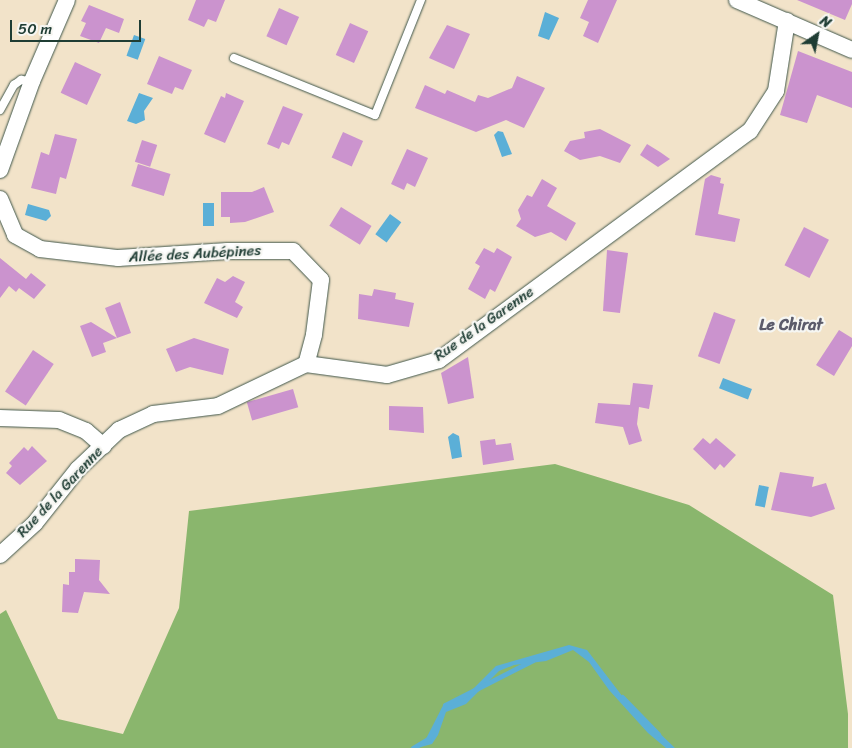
<!DOCTYPE html>
<html>
<head>
<meta charset="utf-8">
<style>
	body { margin:0 }
	#map { position:relative; width:852px; height:748px; overflow:hidden; background:#f2e3c9; font-family:Sriracha,sans-serif }
	div>[style] { position:absolute }
	.forest>* { inset:0; background:#8ab66d }
	.water>* { inset:0; background:#5bafd7; transform-origin:0 0 }
	.stream>* { height:5px; margin:-2.5px; padding:0 2.5px; transform-origin:2.5px; border-radius:2.5px; background:#5bafd7 }
	.building>* { inset:0; background:#cb93ce; transform-origin:0 0 }
	.roads { filter:drop-shadow(0 0 1px #3f564a) drop-shadow(0 0 1px #3f564a) }
	.lane>* { height:8px; margin:-4px; padding:0 4px; transform-origin:4px; border-radius:4px; background:#fff }
	.street>* { height:16px; margin:-8px; padding:0 8px; transform-origin:8px; border-radius:8px; background:#fff }
	span { translate:-50% -50%; white-space:nowrap; text-align:center; line-height:1.15; -webkit-text-stroke:4.5px #f6f6f2; paint-order:stroke }
	.street-label { font-size:15px; color:#1f3d34 }
	.neighbourhood-label { font-size:16px; color:#5b5b6a; font-weight:700 }
	.north { position:absolute; left:792px; top:10px; width:50px; height:50px; -webkit-text-stroke:4px #f6f6f2; paint-order:stroke; rotate:33deg; font-size:14px; font-weight:700; line-height:20px; text-align:center; color:#1f3d34 }
	.north::after { content:''; display:block; margin:auto; width:18px; height:22px; background:#1f3d34; clip-path:polygon(50% 0,100% 100%,50% 72%,0 100%) }
	.scale { position:absolute; left:10px; top:20px; width:131px; height:22px; box-sizing:border-box; border:2px solid #1f3d34; border-top:0; padding-left:6px; font-size:15px; line-height:18px; white-space:nowrap; color:#1f3d34; -webkit-text-stroke:4px #f6f6f2; paint-order:stroke }
</style>
</head>
<body>
<div id="map">
	<div class="forest">
		<div style="clip-path:polygon(555px 464px,689px 505px,833px 595px,848px 714px,848px 748px,0 748px,0 614px,6px 610px,58px 719px,123px 734px,179px 608px,189px 511px)"></div>
	</div>
	<div class="water">
		<div style="clip-path:polygon(545px 12px,559px 18px,549px 40px,538px 36px)"></div>
		<div style="left:134px;top:35px;width:12px;height:22px;rotate:20deg"></div>
		<div style="clip-path:polygon(139px 93px,153px 98px,144px 111px,145px 120px,136px 124px,127px 121px)"></div>
		<div style="clip-path:polygon(498px 131px,503px 132px,512px 154px,502px 157px,494px 135px)"></div>
		<div style="left:203px;top:203px;width:11px;height:23px"></div>
		<div style="clip-path:polygon(28px 204px,49px 210px,51px 216px,46px 221px,25px 215px)"></div>
		<div style="left:390px;top:214px;width:14px;height:25px;rotate:36deg"></div>
		<div style="left:723px;top:378px;width:31px;height:11px;rotate:21deg"></div>
		<div style="clip-path:polygon(453px 433px,459px 436px,462px 457px,452px 459px,448px 437px)"></div>
		<div style="left:759px;top:485px;width:10px;height:21px;rotate:11deg"></div>
		<div style="clip-path:polygon(569px 645px,587px 650px,626px 701px,675px 748px,666px 748px,648px 733px,609px 690px,589px 662px,573px 650px,546px 661px,514px 665px,499px 671px,466px 704px,446px 712px,438px 735px,432px 744px,417px 748px,431px 734px,442px 708px,465px 697px,496px 666px)"></div>
	</div>
	<div class="stream">
		<div style="left:622px;top:697px;width:52px;rotate:45.8deg"></div>
		<div style="left:413px;top:748px;width:17px;rotate:-31deg"></div>
		<div style="left:428px;top:739px;width:38px;rotate:-63deg"></div>
		<div style="left:445px;top:705px;width:99px;rotate:-27.1deg"></div>
	</div>
	<div class="building">
		<div style="clip-path:polygon(196px 0,225px 0,216px 22px,208px 19px,204px 27px,188px 20px)"></div>
		<div style="clip-path:polygon(588px 0,617px 0,598px 43px,583px 36px,589px 22px,580px 18px)"></div>
		<div style="clip-path:polygon(797px 0,852px 0,852px 4px,845px 20px)"></div>
		<div style="clip-path:polygon(89px 5px,124px 19px,119px 33px,106px 28px,99px 43px,80px 36px,86px 23px,81px 21px)"></div>
		<div style="left:279px;top:8px;width:22px;height:31px;rotate:24deg"></div>
		<div style="left:350px;top:23px;width:20px;height:35px;rotate:24deg"></div>
		<div style="clip-path:polygon(447px 25px,470px 34px,454px 69px,429px 58px)"></div>
		<div style="clip-path:polygon(798px 51px,852px 72px,852px 108px,817px 95px,807px 123px,780px 115px)"></div>
		<div style="clip-path:polygon(159px 56px,192px 70px,183px 90px,175px 87px,172px 94px,147px 84px)"></div>
		<div style="left:75px;top:62px;width:29px;height:34px;rotate:25deg"></div>
		<div style="clip-path:polygon(517px 76px,545px 88px,524px 128px,506px 120px,476px 132px,415px 108px,425px 85px,445px 94px,447px 90px,475px 102px,478px 95px,488px 98px,512px 88px)"></div>
		<div style="clip-path:polygon(226px 93px,244px 101px,225px 143px,204px 134px,221px 96px,225px 98px)"></div>
		<div style="clip-path:polygon(283px 106px,303px 114px,289px 145px,282px 142px,279px 149px,267px 144px)"></div>
		<div style="clip-path:polygon(600px 129px,631px 145px,620px 163px,600px 156px,580px 160px,564px 151px,570px 141px,585px 138px,584px 132px)"></div>
		<div style="left:343px;top:132px;width:22px;height:28px;rotate:24deg"></div>
		<div style="clip-path:polygon(55px 134px,77px 139px,66px 179px,60px 177px,56px 194px,31px 188px,41px 152px,49px 155px)"></div>
		<div style="left:142px;top:140px;width:16px;height:23px;rotate:18deg"></div>
		<div style="clip-path:polygon(647px 144px,660px 152px,670px 159px,658px 167px,640px 155px)"></div>
		<div style="clip-path:polygon(407px 149px,428px 158px,415px 187px,407px 183px,404px 190px,391px 184px)"></div>
		<div style="left:138px;top:164px;width:34px;height:23px;rotate:17deg"></div>
		<div style="clip-path:polygon(711px 175px,721px 178px,720px 183px,724px 184px,718px 214px,740px 219px,735px 242px,695px 235px,705px 179px)"></div>
		<div style="clip-path:polygon(542px 179px,557px 188px,547px 206px,576px 223px,566px 241px,551px 232px,535px 237px,516px 226px,521px 219px,518px 210px,527px 195px,532px 197px)"></div>
		<div style="clip-path:polygon(264px 187px,274px 212px,245px 222px,230px 223px,230px 217px,221px 217px,221px 192px,252px 192px)"></div>
		<div style="left:341px;top:207px;width:36px;height:22px;rotate:32deg"></div>
		<div style="left:804px;top:227px;width:28px;height:43px;rotate:27deg"></div>
		<div style="clip-path:polygon(484px 248px,494px 253px,497px 248px,512px 257px,495px 292px,490px 289px,485px 299px,468px 289px,480px 266px,475px 263px)"></div>
		<div style="clip-path:polygon(607px 250px,628px 253px,620px 313px,603px 311px)"></div>
		<div style="clip-path:polygon(0 258px,26px 279px,31px 273px,46px 285px,34px 299px,19px 288px,16px 292px,9px 286px,0 298px)"></div>
		<div style="clip-path:polygon(233px 276px,245px 282px,235px 302px,243px 307px,237px 318px,204px 303px,217px 278px,225px 282px)"></div>
		<div style="clip-path:polygon(374px 289px,396px 293px,395px 299px,414px 303px,409px 327px,358px 319px,359px 294px,372px 296px)"></div>
		<div style="clip-path:polygon(120px 302px,131px 333px,103px 343px,106px 352px,92px 357px,80px 326px,91px 322px,117px 338px,105px 308px)"></div>
		<div style="left:714px;top:312px;width:23px;height:47px;rotate:20deg"></div>
		<div style="clip-path:polygon(839px 330px,852px 338px,852px 346px,834px 376px,816px 365px)"></div>
		<div style="clip-path:polygon(194px 338px,229px 349px,223px 375px,190px 367px,176px 372px,166px 349px)"></div>
		<div style="left:33px;top:350px;width:25px;height:50px;rotate:34deg"></div>
		<div style="clip-path:polygon(468px 357px,474px 398px,448px 404px,441px 373px)"></div>
		<div style="clip-path:polygon(633px 383px,653px 385px,649px 409px,639px 407px,637px 424px,642px 441px,629px 445px,623px 427px,595px 423px,598px 403px,630px 405px)"></div>
		<div style="left:293px;top:389px;width:19px;height:48px;rotate:74deg"></div>
		<div style="clip-path:polygon(389px 406px,423px 407px,424px 433px,389px 430px)"></div>
		<div style="clip-path:polygon(703px 438px,710px 444px,716px 438px,736px 455px,724px 468px,720px 464px,715px 470px,693px 449px)"></div>
		<div style="clip-path:polygon(495px 439px,496px 445px,511px 443px,514px 460px,483px 465px,480px 441px)"></div>
		<div style="clip-path:polygon(32px 446px,47px 461px,20px 485px,6px 473px,12px 466px,9px 463px,24px 447px,28px 451px)"></div>
		<div style="clip-path:polygon(780px 472px,814px 477px,812px 487px,826px 483px,835px 509px,811px 517px,771px 510px)"></div>
		<div style="clip-path:polygon(75px 559px,100px 560px,99px 580px,110px 594px,84px 592px,78px 613px,62px 612px,63px 584px,69px 585px,69px 572px,75px 572px)"></div>
	</div>
	<div class="roads">
		<div class="lane">
			<div style="left:234px;top:58px;width:152px;rotate:22deg"></div>
			<div style="left:375px;top:115px;width:124px;rotate:-68.2deg"></div>
			<div style="left:0;top:110px;width:29px;rotate:-61deg"></div>
			<div style="left:14px;top:85px;width:9px;rotate:-36deg"></div>
			<div style="left:21px;top:80px;width:11px;rotate:5deg"></div>
		</div>
		<div class="street">
			<div style="left:737px;top:0;width:125px;rotate:23.5deg"></div>
			<div style="left:0;top:170px;width:95px;rotate:-70.2deg"></div>
			<div style="left:32px;top:81px;width:88px;rotate:-66.6deg"></div>
			<div style="left:0;top:199px;width:39px;rotate:67deg"></div>
			<div style="left:15px;top:235px;width:29px;rotate:29deg"></div>
			<div style="left:40px;top:249px;width:79px;rotate:6.6deg"></div>
			<div style="left:118px;top:258px;width:110px;rotate:-3.6deg"></div>
			<div style="left:228px;top:251px;width:65px"></div>
			<div style="left:293px;top:251px;width:40px;rotate:46deg"></div>
			<div style="left:321px;top:280px;width:55px;rotate:97.3deg"></div>
			<div style="left:314px;top:335px;width:30px;rotate:105deg"></div>
			<div style="left:0;top:418px;width:59px;rotate:1.9deg"></div>
			<div style="left:59px;top:420px;width:29px;rotate:22deg"></div>
			<div style="left:86px;top:431px;width:23px;rotate:41deg"></div>
			<div style="left:0;top:555px;width:47px;rotate:-42.4deg"></div>
			<div style="left:35px;top:523px;width:69px;rotate:-51.5deg"></div>
			<div style="left:78px;top:469px;width:57px;rotate:-43.6deg"></div>
			<div style="left:119px;top:430px;width:38px;rotate:-25deg"></div>
			<div style="left:153px;top:414px;width:65px;rotate:-7deg"></div>
			<div style="left:218px;top:406px;width:98px;rotate:-25.5deg"></div>
			<div style="left:306px;top:364px;width:82px;rotate:7.7deg"></div>
			<div style="left:387px;top:375px;width:54px;rotate:-16.1deg"></div>
			<div style="left:439px;top:360px;width:386px;rotate:-36.4deg"></div>
			<div style="left:750px;top:131px;width:48px;rotate:-57deg"></div>
			<div style="left:776px;top:91px;width:71px;rotate:-81.1deg"></div>
		</div>
	</div>
	<div class="street-label">
		<span style="left:195px;top:254px;rotate:-3deg">Allée des Aubépines</span>
		<span style="left:484px;top:324px;rotate:-35deg">Rue de la Garenne</span>
		<span style="left:60px;top:492px;rotate:-47deg">Rue de la Garenne</span>
	</div>
	<div class="neighbourhood-label">
		<span style="left:791px;top:325px">Le Chirat</span>
	</div>
	<div class="north">N</div>
	<div class="scale">50 m</div>
</div>
</body>
</html>
